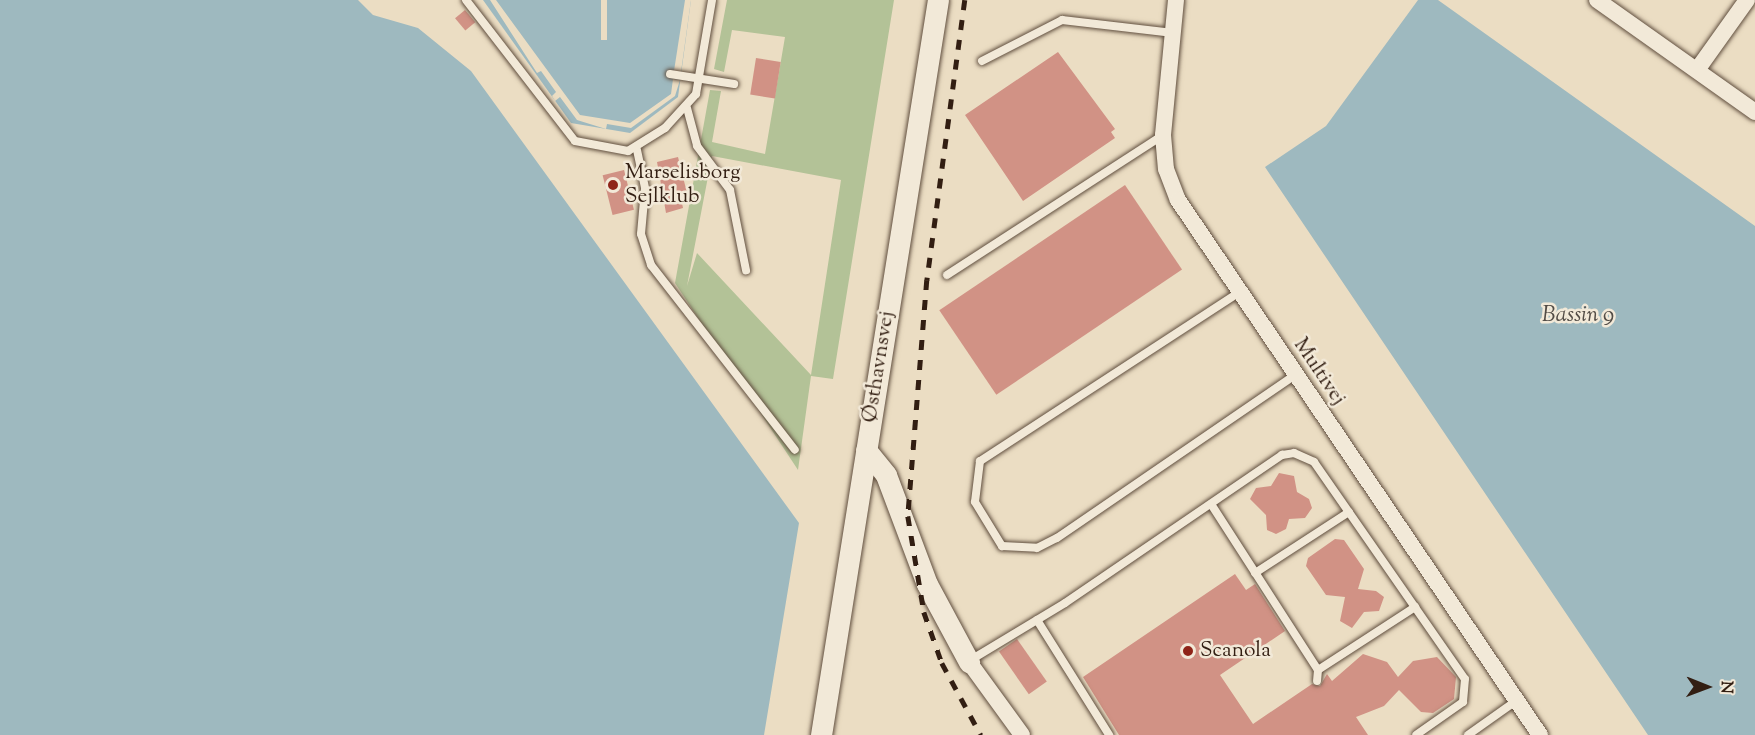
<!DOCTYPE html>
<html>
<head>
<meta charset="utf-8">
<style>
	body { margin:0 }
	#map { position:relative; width:1755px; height:735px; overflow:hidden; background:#ebddc3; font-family:"Sorts Mill Goudy",serif }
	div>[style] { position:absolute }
	.green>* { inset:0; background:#b3c297 }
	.water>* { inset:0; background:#9eb9bf }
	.pier>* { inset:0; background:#ebddc3; transform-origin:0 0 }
	.building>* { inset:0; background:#d19285; transform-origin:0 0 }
	.roads { filter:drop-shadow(0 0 2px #604e3e) drop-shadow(0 0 2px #604e3e) }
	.service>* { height:8px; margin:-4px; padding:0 4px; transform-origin:4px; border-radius:4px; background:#f2e9d8 }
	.minor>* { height:16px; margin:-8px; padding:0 8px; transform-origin:8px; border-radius:8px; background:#f2e9d8 }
	.tertiary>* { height:21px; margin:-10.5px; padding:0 10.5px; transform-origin:10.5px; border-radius:10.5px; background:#f2e9d8 }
	.rail>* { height:4.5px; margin-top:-2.25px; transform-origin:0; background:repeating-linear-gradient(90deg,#321e12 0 10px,transparent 0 20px) }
	.dots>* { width:16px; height:16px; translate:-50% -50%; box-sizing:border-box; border:3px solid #f2e9d8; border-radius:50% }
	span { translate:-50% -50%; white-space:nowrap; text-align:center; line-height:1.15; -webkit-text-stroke:5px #f2e9d8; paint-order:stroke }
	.poi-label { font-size:21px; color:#321e12 }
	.left { translate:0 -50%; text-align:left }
	.street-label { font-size:21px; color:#321e12 }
	.water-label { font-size:22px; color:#524c46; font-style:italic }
	.north { position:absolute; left:1677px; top:657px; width:60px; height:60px; -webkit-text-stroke:4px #f2e9d8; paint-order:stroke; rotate:91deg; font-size:16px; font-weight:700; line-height:24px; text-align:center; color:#321e12 }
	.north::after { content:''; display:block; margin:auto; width:21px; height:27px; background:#321e12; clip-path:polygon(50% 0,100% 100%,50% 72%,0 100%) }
</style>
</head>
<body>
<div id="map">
	<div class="green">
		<div style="clip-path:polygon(evenodd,727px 0,894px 0,833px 379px,811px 376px,798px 470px,675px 283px,710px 90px,721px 91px,712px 142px,765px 154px,785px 37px,732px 30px,724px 72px,714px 69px,727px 0,712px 156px,841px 180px,811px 375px,697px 253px,687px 286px,712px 156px)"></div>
	</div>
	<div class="water">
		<div style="clip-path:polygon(0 0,358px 0,373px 15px,418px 28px,471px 71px,799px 523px,764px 735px,0 735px)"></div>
		<div style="clip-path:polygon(483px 0,691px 0,678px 97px,630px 133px,571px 123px)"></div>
		<div style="clip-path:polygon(1418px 0,1438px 0,1755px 226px,1755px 735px,1648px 735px,1265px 167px,1326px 126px)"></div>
	</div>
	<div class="pier">
		<div style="clip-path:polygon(490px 0,496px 0,580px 115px,630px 123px,671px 94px,673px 79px,680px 80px,675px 96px,631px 128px,607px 124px,606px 129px,577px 120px,560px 97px,555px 101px,552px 96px,556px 92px,541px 71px,537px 73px)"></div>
		<div style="left:601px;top:0;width:6px;height:40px"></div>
		<div style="clip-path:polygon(685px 0,691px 0,681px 72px,674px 71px)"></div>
	</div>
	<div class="building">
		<div style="left:465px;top:10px;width:16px;height:13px;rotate:50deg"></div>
		<div style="clip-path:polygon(1058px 52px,1115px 129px,1111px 132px,1115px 138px,1023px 201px,965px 115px)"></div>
		<div style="left:756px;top:58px;width:25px;height:37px;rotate:9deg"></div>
		<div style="clip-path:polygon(678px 157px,688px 197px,681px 198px,683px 208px,666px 213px,657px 162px)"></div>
		<div style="left:624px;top:170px;width:41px;height:22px;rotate:76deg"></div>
		<div style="left:1125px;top:185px;width:102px;height:224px;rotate:56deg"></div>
		<div style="clip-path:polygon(1279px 473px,1294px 476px,1297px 492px,1309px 499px,1312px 508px,1305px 518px,1289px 519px,1286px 529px,1276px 534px,1267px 530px,1266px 515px,1250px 499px,1256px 488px,1271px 486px)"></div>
		<div style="clip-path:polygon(1335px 539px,1344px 540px,1364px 569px,1358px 589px,1376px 591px,1384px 597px,1379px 611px,1364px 612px,1352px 628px,1340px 621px,1345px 597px,1326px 595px,1306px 566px,1308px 558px)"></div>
		<div style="clip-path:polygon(1235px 574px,1246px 590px,1255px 584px,1285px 631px,1220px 675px,1253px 724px,1312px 684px,1320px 686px,1327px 674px,1332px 681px,1363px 654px,1387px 662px,1398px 677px,1413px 661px,1437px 657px,1456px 677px,1454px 699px,1433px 713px,1421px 712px,1399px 690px,1384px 706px,1356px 717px,1368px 735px,1119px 735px,1083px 677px)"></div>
		<div style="left:1017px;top:639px;width:52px;height:22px;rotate:55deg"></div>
	</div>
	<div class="roads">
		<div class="service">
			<div style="left:466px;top:0;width:178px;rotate:52.3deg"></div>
			<div style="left:575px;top:141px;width:54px;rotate:10.7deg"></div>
			<div style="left:628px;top:151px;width:44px;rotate:-31.9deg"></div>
			<div style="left:665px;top:128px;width:46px;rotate:-47.6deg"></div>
			<div style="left:696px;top:94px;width:95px;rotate:-80.3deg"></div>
			<div style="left:982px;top:61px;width:90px;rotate:-27.1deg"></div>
			<div style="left:1062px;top:20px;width:112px;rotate:6.7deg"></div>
			<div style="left:670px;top:74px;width:65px;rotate:8.9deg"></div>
			<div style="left:687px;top:108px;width:39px;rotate:75deg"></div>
			<div style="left:697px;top:146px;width:55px;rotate:53.1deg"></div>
			<div style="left:730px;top:190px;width:82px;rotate:78.7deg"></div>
			<div style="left:637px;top:150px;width:40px;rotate:78deg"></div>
			<div style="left:645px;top:189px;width:45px;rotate:95.1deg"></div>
			<div style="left:641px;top:234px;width:33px;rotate:72deg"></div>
			<div style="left:651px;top:265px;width:234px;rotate:52.1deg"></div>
			<div style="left:947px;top:275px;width:257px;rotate:-32.9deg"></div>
			<div style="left:1238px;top:293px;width:308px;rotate:146.9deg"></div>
			<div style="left:980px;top:461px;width:41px;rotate:97deg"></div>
			<div style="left:975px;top:502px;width:52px;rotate:58.5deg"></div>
			<div style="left:1002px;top:546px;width:35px;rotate:3deg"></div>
			<div style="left:1037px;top:548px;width:22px;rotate:-27deg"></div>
			<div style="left:1057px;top:538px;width:287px;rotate:-34.4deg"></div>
			<div style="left:1211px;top:504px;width:197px;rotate:57.2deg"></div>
			<div style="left:1318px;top:670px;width:11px;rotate:95deg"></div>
			<div style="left:1255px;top:573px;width:112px;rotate:-33deg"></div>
			<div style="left:1037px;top:620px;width:136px;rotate:57.9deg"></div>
			<div style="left:969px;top:661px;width:112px;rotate:-31.1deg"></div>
			<div style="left:1065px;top:603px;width:263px;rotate:-34.3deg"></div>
			<div style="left:1282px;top:455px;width:12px;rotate:-9deg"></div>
			<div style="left:1294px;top:453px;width:22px;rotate:24deg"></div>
			<div style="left:1314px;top:462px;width:264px;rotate:55.2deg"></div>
			<div style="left:1465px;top:679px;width:23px;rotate:95deg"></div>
			<div style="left:1463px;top:702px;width:57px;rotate:144.9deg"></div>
			<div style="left:1318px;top:670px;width:116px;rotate:-33deg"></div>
			<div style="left:1468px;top:735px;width:59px;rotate:-35.3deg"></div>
		</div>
		<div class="minor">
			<div style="left:1176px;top:0;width:136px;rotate:95.5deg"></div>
			<div style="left:1163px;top:135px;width:34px;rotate:85deg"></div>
			<div style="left:1166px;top:169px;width:33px;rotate:69deg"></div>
			<div style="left:1178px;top:200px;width:646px;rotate:55.92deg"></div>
			<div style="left:1597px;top:0;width:194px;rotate:35.3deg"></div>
			<div style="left:1697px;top:70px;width:86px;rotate:-54.5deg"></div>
			<div style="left:969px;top:662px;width:90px;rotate:54deg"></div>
		</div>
		<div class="tertiary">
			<div style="left:866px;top:450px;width:32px;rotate:51deg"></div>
			<div style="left:886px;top:475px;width:116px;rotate:69.4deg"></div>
			<div style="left:927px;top:584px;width:89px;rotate:61.7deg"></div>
			<div style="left:821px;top:735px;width:744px;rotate:-80.96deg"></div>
		</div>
	</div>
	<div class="rail">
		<div style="left:965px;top:0;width:283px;rotate:97.7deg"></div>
		<div style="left:927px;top:280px;width:237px;rotate:94.6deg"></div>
		<div style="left:908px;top:516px;width:97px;rotate:80.5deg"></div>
		<div style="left:924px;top:612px;width:54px;rotate:70.6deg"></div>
		<div style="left:942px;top:663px;width:82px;rotate:61.6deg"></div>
	</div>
	<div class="dots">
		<div style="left:613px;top:185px;background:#8f2418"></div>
		<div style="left:1188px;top:651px;background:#8f2418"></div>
	</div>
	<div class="poi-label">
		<span class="left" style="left:625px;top:185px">Marselisborg<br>Sejlklub</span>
		<span class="left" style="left:1200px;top:651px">Scanola</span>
	</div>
	<div class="street-label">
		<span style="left:879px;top:367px;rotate:-81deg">Østhavnsvej</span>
		<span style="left:1319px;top:372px;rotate:56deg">Multivej</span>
	</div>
	<div class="water-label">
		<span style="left:1578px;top:317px">Bassin 9</span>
	</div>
	<div class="north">N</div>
</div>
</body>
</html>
